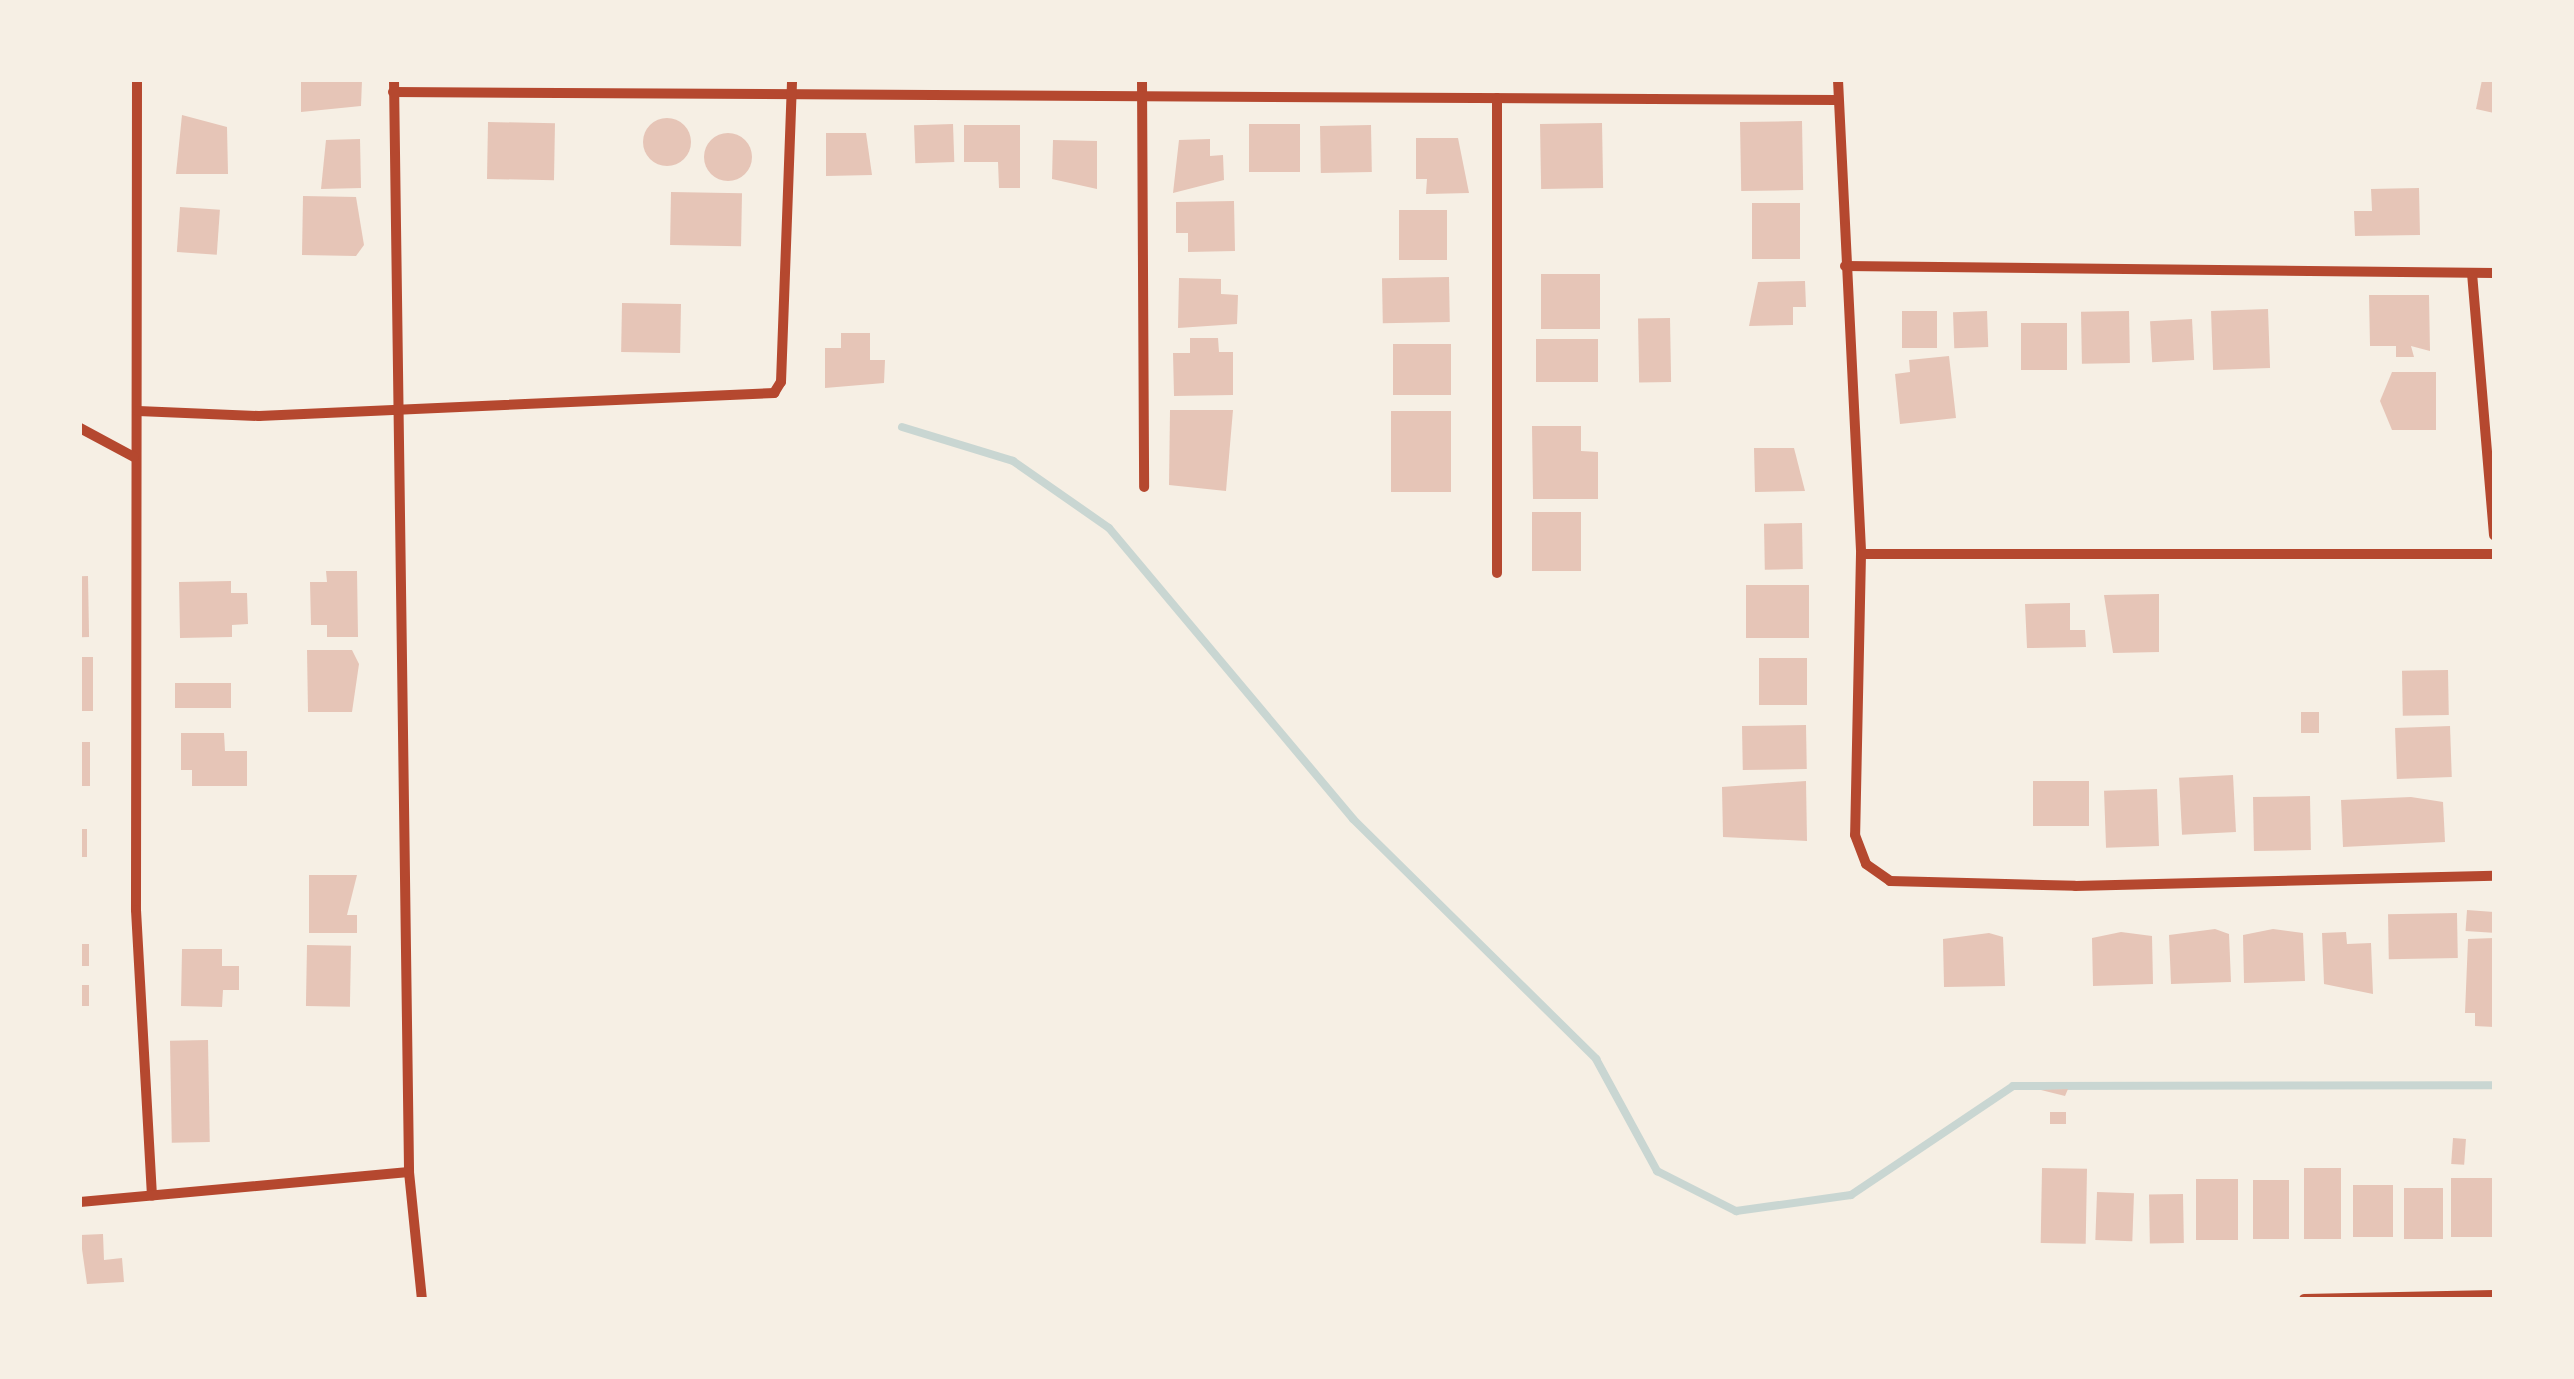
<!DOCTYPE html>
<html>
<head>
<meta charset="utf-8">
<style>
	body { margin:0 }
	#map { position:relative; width:2574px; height:1379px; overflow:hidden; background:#f6efe4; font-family:"Source Sans 3",sans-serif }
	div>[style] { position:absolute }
	.stream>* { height:8px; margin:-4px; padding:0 4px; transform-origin:4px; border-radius:4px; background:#c9d6d2 }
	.building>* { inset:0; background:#e6c5b7; transform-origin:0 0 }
	.round { border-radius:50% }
	.minor>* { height:10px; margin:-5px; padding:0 5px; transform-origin:5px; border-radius:5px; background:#b5482f }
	span { translate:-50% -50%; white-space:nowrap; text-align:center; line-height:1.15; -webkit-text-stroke:10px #f6efe4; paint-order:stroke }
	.frame { position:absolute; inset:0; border:82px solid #f6efe4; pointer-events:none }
</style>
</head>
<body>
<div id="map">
	<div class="stream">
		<div style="left:902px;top:427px;width:116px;rotate:17deg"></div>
		<div style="left:1013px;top:461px;width:117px;rotate:34.9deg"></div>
		<div style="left:1109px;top:528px;width:380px;rotate:50deg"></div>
		<div style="left:1353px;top:819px;width:342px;rotate:44.6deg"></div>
		<div style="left:1596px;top:1059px;width:128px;rotate:61.4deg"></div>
		<div style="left:1657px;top:1171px;width:89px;rotate:26.9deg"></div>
		<div style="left:1736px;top:1211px;width:116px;rotate:-7.9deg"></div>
		<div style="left:1851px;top:1195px;width:195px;rotate:-33.9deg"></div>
		<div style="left:2013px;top:1086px;width:481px;rotate:-0.1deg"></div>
	</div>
	<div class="building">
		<div style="clip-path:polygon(301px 80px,362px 80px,361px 106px,301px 112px)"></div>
		<div style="clip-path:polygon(2482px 80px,2494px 80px,2494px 113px,2476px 109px)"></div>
		<div style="clip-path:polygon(182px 115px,227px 127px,228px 174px,176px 174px)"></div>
		<div class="round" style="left:643px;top:118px;width:48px;height:48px"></div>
		<div style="left:1802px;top:121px;width:69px;height:62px;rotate:89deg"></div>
		<div style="left:488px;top:122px;width:67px;height:57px;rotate:1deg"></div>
		<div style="left:1602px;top:123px;width:65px;height:62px;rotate:89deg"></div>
		<div style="left:953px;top:124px;width:38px;height:39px;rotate:88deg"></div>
		<div style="left:1300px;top:124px;width:48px;height:51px;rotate:90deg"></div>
		<div style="clip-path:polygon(964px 125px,1020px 125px,1020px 188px,999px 188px,998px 162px,964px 162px)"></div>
		<div style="left:1371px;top:125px;width:47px;height:51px;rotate:89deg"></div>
		<div class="round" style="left:704px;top:133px;width:48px;height:48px"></div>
		<div style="clip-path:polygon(826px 133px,866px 133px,872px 175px,826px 176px)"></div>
		<div style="clip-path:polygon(1416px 138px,1458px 138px,1469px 193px,1426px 194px,1427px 179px,1416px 179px)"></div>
		<div style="clip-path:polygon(360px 139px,361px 188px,321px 189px,326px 140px)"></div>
		<div style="clip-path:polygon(1210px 139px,1210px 156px,1223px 155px,1224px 180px,1173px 193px,1179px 140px)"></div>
		<div style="clip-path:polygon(1053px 140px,1097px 141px,1097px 189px,1052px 179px)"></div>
		<div style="clip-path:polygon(2419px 188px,2420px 235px,2355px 236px,2354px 211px,2372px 211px,2371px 189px)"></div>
		<div style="left:671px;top:192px;width:71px;height:53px;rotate:1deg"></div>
		<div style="clip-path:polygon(303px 196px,356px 197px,364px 245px,356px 256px,302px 255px)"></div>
		<div style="clip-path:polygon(1234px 201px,1235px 251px,1188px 252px,1188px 233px,1176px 233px,1176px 202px)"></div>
		<div style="left:1752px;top:203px;width:48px;height:56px"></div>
		<div style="left:180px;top:207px;width:40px;height:45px;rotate:4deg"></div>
		<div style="left:1399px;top:210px;width:48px;height:50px"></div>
		<div style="left:1541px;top:274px;width:59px;height:55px"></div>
		<div style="left:1449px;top:277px;width:45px;height:67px;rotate:89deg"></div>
		<div style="clip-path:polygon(1179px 278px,1221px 279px,1221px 294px,1238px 295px,1237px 324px,1178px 328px)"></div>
		<div style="clip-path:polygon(1805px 281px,1806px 307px,1793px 307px,1793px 325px,1749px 326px,1758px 282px)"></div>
		<div style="clip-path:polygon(2369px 295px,2429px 295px,2430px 351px,2411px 346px,2414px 357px,2396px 357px,2396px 346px,2370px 346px)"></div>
		<div style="left:622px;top:303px;width:59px;height:49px;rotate:1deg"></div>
		<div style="left:2268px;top:309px;width:59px;height:57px;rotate:88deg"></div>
		<div style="left:1902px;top:311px;width:35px;height:37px"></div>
		<div style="left:1987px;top:311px;width:36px;height:34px;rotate:88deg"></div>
		<div style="left:2129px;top:311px;width:52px;height:48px;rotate:89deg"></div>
		<div style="left:1670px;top:318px;width:64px;height:32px;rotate:89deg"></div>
		<div style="left:2192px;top:319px;width:41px;height:42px;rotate:87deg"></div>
		<div style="left:2067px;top:323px;width:47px;height:46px;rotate:90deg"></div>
		<div style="clip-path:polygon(841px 333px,870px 333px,870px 360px,885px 360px,884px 383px,825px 388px,825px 348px,841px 348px)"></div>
		<div style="clip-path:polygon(1190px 338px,1218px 338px,1219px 352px,1233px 352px,1233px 395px,1174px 396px,1173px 353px,1190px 353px)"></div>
		<div style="left:1598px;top:339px;width:43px;height:62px;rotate:90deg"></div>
		<div style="left:1393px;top:344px;width:58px;height:51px"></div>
		<div style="clip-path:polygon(1949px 356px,1956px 418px,1900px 424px,1895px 374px,1910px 372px,1909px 360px)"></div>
		<div style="clip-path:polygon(2392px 372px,2436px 372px,2436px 430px,2392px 430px,2380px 401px)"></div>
		<div style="clip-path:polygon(1170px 410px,1233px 410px,1226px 491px,1169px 485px)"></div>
		<div style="left:1451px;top:411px;width:81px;height:60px;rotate:90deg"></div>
		<div style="clip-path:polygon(1532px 426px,1581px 426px,1581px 451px,1598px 452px,1598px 499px,1533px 499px)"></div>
		<div style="clip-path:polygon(1754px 448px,1794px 448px,1805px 491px,1755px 492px)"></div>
		<div style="left:1532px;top:512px;width:49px;height:59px"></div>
		<div style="left:1802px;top:523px;width:46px;height:38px;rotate:89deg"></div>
		<div style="clip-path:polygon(326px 571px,357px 571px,358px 637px,327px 637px,327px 625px,311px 625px,310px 582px,327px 582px)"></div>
		<div style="left:88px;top:576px;width:61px;height:8px;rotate:89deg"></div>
		<div style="clip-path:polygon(231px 581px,231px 593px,247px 593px,248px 624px,232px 625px,232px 637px,180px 638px,179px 582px)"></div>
		<div style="left:1746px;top:585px;width:63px;height:53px"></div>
		<div style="clip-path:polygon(2159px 594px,2159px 652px,2113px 653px,2104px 595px)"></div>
		<div style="clip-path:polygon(2070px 603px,2070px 630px,2085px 630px,2086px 647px,2027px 648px,2025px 604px)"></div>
		<div style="clip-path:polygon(307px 650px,352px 650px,359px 664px,352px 712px,308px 712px)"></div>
		<div style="left:80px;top:657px;width:13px;height:54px"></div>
		<div style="left:1759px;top:658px;width:48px;height:47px"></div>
		<div style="left:2448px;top:670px;width:45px;height:46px;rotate:89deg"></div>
		<div style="left:175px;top:683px;width:56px;height:25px"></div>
		<div style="left:2301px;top:712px;width:18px;height:21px"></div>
		<div style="left:1806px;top:725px;width:44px;height:64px;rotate:89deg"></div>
		<div style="left:2450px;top:726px;width:51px;height:55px;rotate:88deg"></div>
		<div style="clip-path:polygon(181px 733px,224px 733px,225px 751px,247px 751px,247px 786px,192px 786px,192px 770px,181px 770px)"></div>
		<div style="left:80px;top:742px;width:10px;height:44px"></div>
		<div style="left:2233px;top:775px;width:57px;height:54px;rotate:87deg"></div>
		<div style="clip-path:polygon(1806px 781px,1807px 841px,1723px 837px,1722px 787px)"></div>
		<div style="left:2033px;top:781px;width:56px;height:45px"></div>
		<div style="left:2157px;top:789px;width:57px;height:53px;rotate:88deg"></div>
		<div style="left:2310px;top:796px;width:54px;height:57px;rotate:89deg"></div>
		<div style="clip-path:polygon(2411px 797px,2443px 802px,2445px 842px,2343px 847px,2341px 800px)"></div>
		<div style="left:80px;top:829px;width:7px;height:28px"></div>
		<div style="clip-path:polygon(309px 875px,357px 875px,347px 915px,357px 915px,357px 933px,309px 933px)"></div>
		<div style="left:2467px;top:910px;width:27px;height:21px;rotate:4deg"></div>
		<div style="left:2457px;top:913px;width:45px;height:69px;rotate:89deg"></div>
		<div style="clip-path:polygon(2215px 929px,2229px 934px,2231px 982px,2171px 984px,2169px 935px)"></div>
		<div style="clip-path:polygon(2273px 929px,2303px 933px,2305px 981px,2244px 983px,2243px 935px)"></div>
		<div style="clip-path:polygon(2121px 932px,2152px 936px,2153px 984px,2093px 986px,2092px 938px)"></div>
		<div style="clip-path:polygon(2346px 932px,2347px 944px,2371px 943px,2373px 994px,2324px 984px,2322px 933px)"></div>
		<div style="clip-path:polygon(1989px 933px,2003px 937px,2005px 986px,1944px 987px,1943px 939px)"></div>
		<div style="clip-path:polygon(2494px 938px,2494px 1027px,2475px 1026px,2475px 1013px,2465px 1013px,2468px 939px)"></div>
		<div style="left:80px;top:944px;width:9px;height:22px"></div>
		<div style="left:307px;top:945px;width:44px;height:61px;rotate:1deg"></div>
		<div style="clip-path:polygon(182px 949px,222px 949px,222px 966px,239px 966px,239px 990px,223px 990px,222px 1007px,181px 1006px)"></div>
		<div style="left:80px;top:985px;width:9px;height:21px"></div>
		<div style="left:208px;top:1040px;width:102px;height:38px;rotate:89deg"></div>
		<div style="clip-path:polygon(2068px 1089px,2065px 1096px,2041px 1090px)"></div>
		<div style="left:2050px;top:1112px;width:16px;height:12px"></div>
		<div style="left:2453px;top:1138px;width:13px;height:26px;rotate:4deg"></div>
		<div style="left:2042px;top:1168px;width:45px;height:75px;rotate:1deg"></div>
		<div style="left:2304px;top:1168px;width:37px;height:71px"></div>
		<div style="left:2451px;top:1178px;width:43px;height:59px"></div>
		<div style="left:2196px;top:1179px;width:42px;height:61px"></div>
		<div style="left:2253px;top:1180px;width:36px;height:59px"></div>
		<div style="left:2353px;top:1185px;width:40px;height:52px"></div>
		<div style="left:2404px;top:1188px;width:39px;height:51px"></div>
		<div style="left:2097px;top:1192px;width:37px;height:48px;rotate:2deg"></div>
		<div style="left:2183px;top:1194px;width:49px;height:34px;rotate:89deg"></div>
		<div style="clip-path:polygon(103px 1234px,104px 1260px,122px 1258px,124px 1282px,87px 1284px,80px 1235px)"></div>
	</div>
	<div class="minor">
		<div style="left:137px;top:80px;width:830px;rotate:90.07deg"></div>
		<div style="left:136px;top:910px;width:286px;rotate:86.8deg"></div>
		<div style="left:394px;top:80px;width:1092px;rotate:89.21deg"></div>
		<div style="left:409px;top:1172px;width:128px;rotate:84.2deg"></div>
		<div style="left:1142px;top:80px;width:407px;rotate:89.7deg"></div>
		<div style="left:1838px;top:80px;width:475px;rotate:87.2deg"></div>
		<div style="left:1861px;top:554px;width:281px;rotate:91.2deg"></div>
		<div style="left:1855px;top:835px;width:31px;rotate:69deg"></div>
		<div style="left:1866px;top:864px;width:29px;rotate:35deg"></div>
		<div style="left:1890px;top:881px;width:185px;rotate:1.5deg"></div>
		<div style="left:2075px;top:886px;width:419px;rotate:-1.4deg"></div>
		<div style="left:393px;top:92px;width:1445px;rotate:0.32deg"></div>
		<div style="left:1497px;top:98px;width:475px;rotate:90deg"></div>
		<div style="left:1845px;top:266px;width:649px;rotate:0.62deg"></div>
		<div style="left:2472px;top:273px;width:263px;rotate:85.2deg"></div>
		<div style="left:138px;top:411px;width:121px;rotate:2.4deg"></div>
		<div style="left:259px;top:416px;width:516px;rotate:-2.56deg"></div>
		<div style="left:774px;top:393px;width:13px;rotate:-58deg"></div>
		<div style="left:781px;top:382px;width:302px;rotate:-87.9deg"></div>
		<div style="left:80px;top:428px;width:61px;rotate:28.2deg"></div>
		<div style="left:1861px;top:554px;width:633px"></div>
		<div style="left:80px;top:1202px;width:330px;rotate:-5.2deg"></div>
		<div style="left:2304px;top:1299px;width:190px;rotate:-1.2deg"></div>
	</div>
	<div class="frame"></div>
</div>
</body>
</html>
